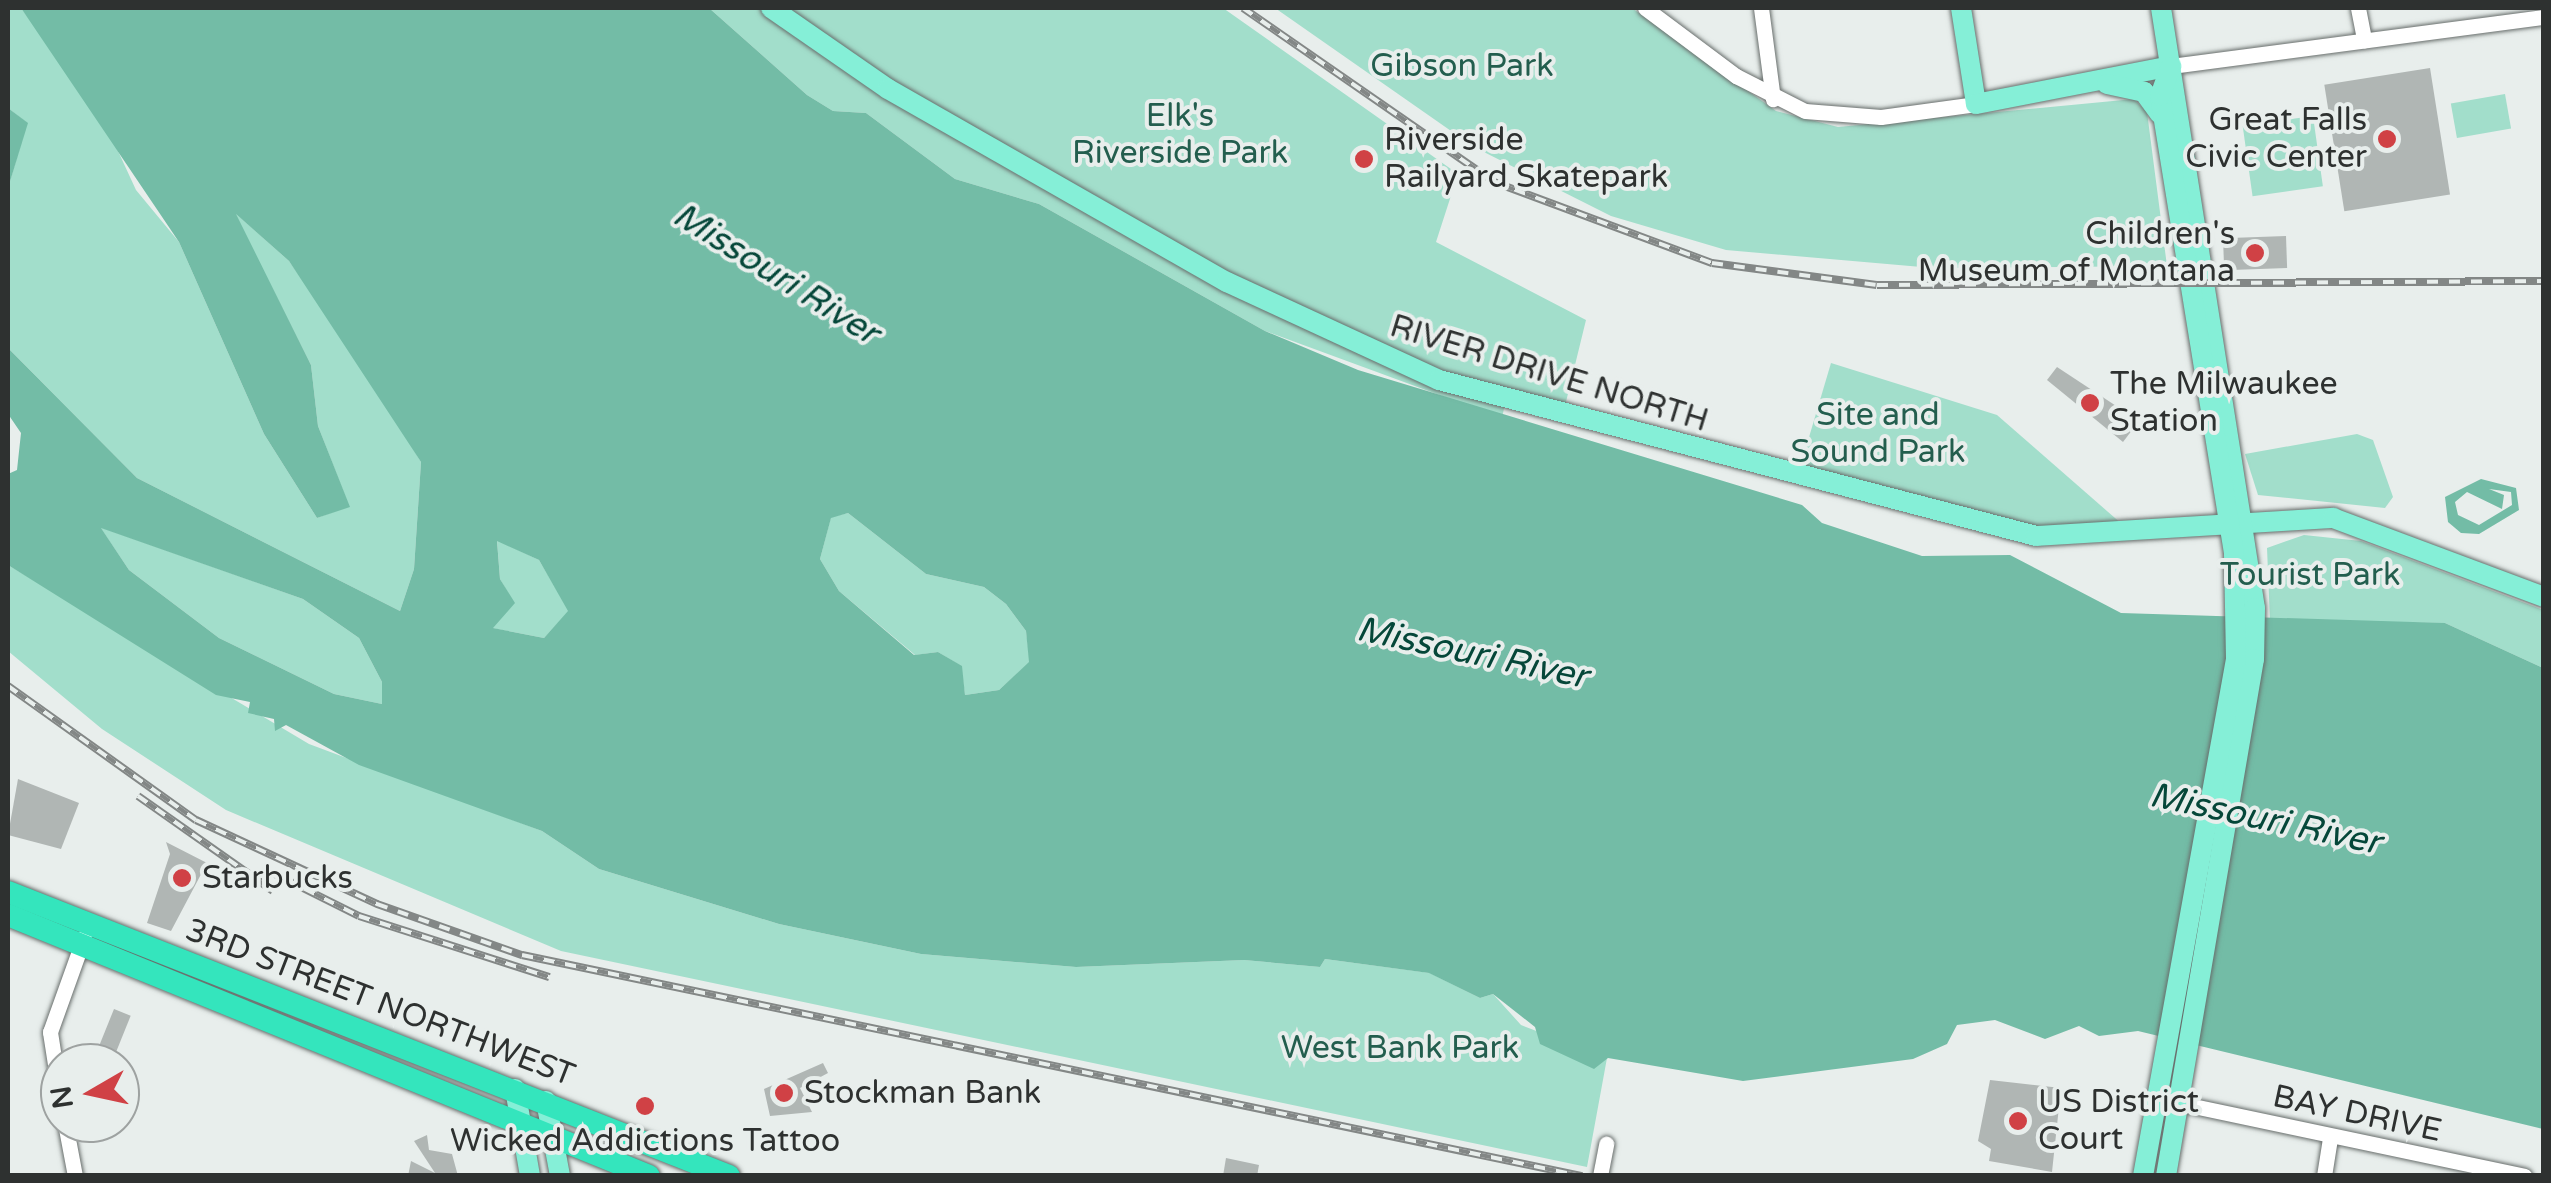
<!DOCTYPE html>
<html>
<head>
<meta charset="utf-8">
<style>
	body { margin:0 }
	#map { position:relative; width:2551px; height:1183px; overflow:hidden; background:#e8eeec; font-family:"Varela Round",sans-serif }
	div>[style] { position:absolute }
	.green>* { inset:0; background:#a2decb; transform-origin:0 0 }
	.water>* { inset:0; background:#73bca6 }
	.building>* { inset:0; background:#b0b6b4; transform-origin:0 0 }
	.roads { filter:drop-shadow(0 0 2px #686e6c) drop-shadow(0 0 2px #686e6c) }
	.minor>* { height:15px; margin:-7.5px; padding:0 7.5px; transform-origin:7.5px; border-radius:7.5px; background:#fff }
	.major>* { height:20px; margin:-10px; padding:0 10px; transform-origin:10px; border-radius:10px; background:#85efd7 }
	.highway>* { height:22px; margin:-11px; padding:0 11px; transform-origin:11px; border-radius:11px; background:#34e5bd }
	.rail>* { height:8px; margin-top:-4px; transform-origin:0; background:repeating-linear-gradient(90deg,#e8eeec 0 11px,#838786 0 22px); box-sizing:border-box; border-block:2px solid #838786 }
	.dots>* { width:28px; height:28px; translate:-50% -50%; box-sizing:border-box; border:5px solid #e8eeec; border-radius:50% }
	span { translate:-50% -50%; white-space:nowrap; text-align:center; line-height:1.15; -webkit-text-stroke:8px #e8eeec; paint-order:stroke }
	.park-label { font-size:32px; color:#235e4e }
	.poi-label { font-size:32px; color:#2e3130 }
	.right { translate:-100% -50%; text-align:right }
	.left { translate:0 -50%; text-align:left }
	.street-label { font-size:32px; color:#2e3130 }
	.water-label { font-size:35px; color:#054739; font-style:italic }
	.frame { position:absolute; inset:0; border:10px solid #2e3130; pointer-events:none }
	.north { position:absolute; left:40px; top:1043px; width:100px; height:100px; box-sizing:border-box; background:#e8eeec; border:2px solid #9ea2a1; border-radius:50%; rotate:261deg; font-size:28px; font-weight:700; line-height:40px; text-align:center; color:#2e3130 }
	.north::after { content:''; display:block; margin:auto; width:35px; height:45px; background:#d04145; clip-path:polygon(50% 0,100% 100%,50% 72%,0 100%) }
</style>
</head>
<body>
<div id="map">
	<div class="green">
		<div style="clip-path:polygon(8px 8px,21px 8px,100px 112px,136px 190px,179px 242px,264px 434px,317px 518px,349px 506px,318px 426px,311px 365px,234px 212px,289px 261px,367px 373px,421px 462px,414px 569px,400px 611px,137px 478px,8px 348px,8px 188px,27px 123px,8px 108px)"></div>
		<div style="clip-path:polygon(709px 8px,1223px 8px,1458px 174px,1436px 242px,1586px 320px,1564px 410px,1507px 394px,1502px 418px,1265px 331px,1039px 204px,955px 179px,866px 113px,833px 111px,807px 95px)"></div>
		<div style="clip-path:polygon(1275px 8px,1632px 8px,1776px 111px,1838px 127px,2134px 99px,2147px 112px,2167px 266px,1933px 268px,1726px 250px,1611px 216px,1474px 147px)"></div>
		<div style="left:2505px;top:94px;width:35px;height:55px;rotate:80deg"></div>
		<div style="left:2313px;top:116px;width:71px;height:71px;rotate:82deg"></div>
		<div style="clip-path:polygon(1831px 363px,1997px 415px,2123px 525px,2037px 528px,1799px 471px)"></div>
		<div style="clip-path:polygon(2357px 434px,2373px 440px,2393px 497px,2385px 508px,2258px 495px,2245px 454px)"></div>
		<div style="clip-path:polygon(848px 513px,926px 574px,984px 587px,1006px 604px,1026px 631px,1030px 662px,999px 690px,965px 695px,961px 666px,938px 652px,915px 655px,839px 591px,820px 559px,831px 517px)"></div>
		<div style="clip-path:polygon(100px 527px,303px 599px,359px 638px,382px 682px,382px 704px,334px 694px,219px 638px,129px 570px)"></div>
		<div style="clip-path:polygon(2304px 535px,2361px 541px,2543px 610px,2543px 668px,2445px 623px,2270px 621px,2267px 548px)"></div>
		<div style="clip-path:polygon(497px 540px,539px 560px,569px 611px,544px 638px,492px 628px,514px 603px,500px 579px)"></div>
		<div style="clip-path:polygon(8px 565px,309px 744px,542px 831px,599px 869px,779px 924px,921px 954px,1076px 967px,1244px 960px,1320px 967px,1325px 959px,1430px 973px,1480px 998px,1493px 994px,1521px 1025px,1607px 1058px,1587px 1167px,561px 951px,226px 810px,102px 729px,8px 651px)"></div>
	</div>
	<div class="water">
		<div style="clip-path:polygon(evenodd,21px 8px,709px 8px,807px 95px,833px 111px,866px 113px,955px 179px,1039px 204px,1265px 331px,1358px 370px,1802px 505px,1822px 523px,1922px 556px,2010px 555px,2121px 613px,2445px 623px,2543px 668px,2543px 1129px,2138px 1031px,2099px 1036px,2079px 1026px,2045px 1039px,1995px 1020px,1957px 1025px,1947px 1044px,1913px 1059px,1743px 1081px,1608px 1058px,1594px 1069px,1540px 1044px,1535px 1027px,1493px 994px,1480px 998px,1429px 973px,1325px 959px,1320px 967px,1244px 960px,1076px 967px,921px 954px,779px 924px,599px 869px,542px 831px,359px 765px,286px 725px,275px 731px,274px 719px,248px 713px,250px 702px,216px 695px,8px 565px,8px 474px,17px 470px,21px 433px,8px 414px,8px 348px,137px 478px,400px 611px,414px 569px,421px 462px,289px 261px,236px 214px,311px 365px,318px 426px,350px 507px,317px 518px,264px 434px,179px 242px,21px 8px,848px 513px,926px 574px,984px 587px,1006px 604px,1026px 631px,1029px 662px,999px 690px,965px 695px,962px 666px,938px 652px,914px 655px,839px 591px,820px 559px,831px 518px,848px 513px,21px 8px,101px 528px,303px 599px,359px 638px,382px 682px,382px 704px,334px 694px,219px 638px,129px 570px,101px 528px,21px 8px,497px 541px,539px 560px,568px 611px,544px 638px,493px 628px,515px 603px,500px 579px,497px 541px)"></div>
		<div style="clip-path:polygon(8px 108px,28px 123px,8px 188px)"></div>
		<div style="clip-path:polygon(evenodd,2481px 479px,2516px 488px,2519px 510px,2479px 534px,2461px 533px,2448px 522px,2445px 497px,2481px 479px,2489px 489px,2511px 492px,2512px 505px,2479px 525px,2458px 515px,2455px 502px,2467px 492px,2502px 509px,2504px 495px,2489px 489px)"></div>
	</div>
	<div class="building">
		<div style="left:2430px;top:68px;width:128px;height:107px;rotate:81deg"></div>
		<div style="left:2286px;top:236px;width:32px;height:63px;rotate:88deg"></div>
		<div style="clip-path:polygon(2057px 367px,2139px 421px,2123px 442px,2047px 380px)"></div>
		<div style="clip-path:polygon(18px 779px,79px 803px,61px 849px,8px 835px)"></div>
		<div style="clip-path:polygon(166px 842px,207px 863px,171px 931px,147px 923px,170px 854px)"></div>
		<div style="left:114px;top:1009px;width:18px;height:39px;rotate:22deg"></div>
		<div style="clip-path:polygon(823px 1063px,828px 1073px,800px 1088px,812px 1112px,770px 1116px,764px 1089px)"></div>
		<div style="clip-path:polygon(1990px 1080px,2061px 1088px,2052px 1172px,1989px 1161px,1991px 1149px,1978px 1141px)"></div>
		<div style="clip-path:polygon(427px 1135px,429px 1150px,452px 1154px,458px 1176px,408px 1176px,411px 1161px,435px 1173px,414px 1141px)"></div>
		<div style="clip-path:polygon(1226px 1158px,1259px 1165px,1257px 1176px,1223px 1176px)"></div>
	</div>
	<div class="roads">
		<div class="minor">
			<div style="left:1645px;top:8px;width:114px;rotate:36.8deg"></div>
			<div style="left:1736px;top:76px;width:77px;rotate:26.9deg"></div>
			<div style="left:1805px;top:111px;width:76px;rotate:4.5deg"></div>
			<div style="left:1881px;top:117px;width:96px;rotate:-7.8deg"></div>
			<div style="left:1761px;top:8px;width:92px;rotate:82.5deg"></div>
			<div style="left:2358px;top:8px;width:33px;rotate:79deg"></div>
			<div style="left:2171px;top:66px;width:376px;rotate:-7.5deg"></div>
			<div style="left:60px;top:1096px;width:65px;rotate:-98.9deg"></div>
			<div style="left:50px;top:1032px;width:101px;rotate:-70.3deg"></div>
			<div style="left:2179px;top:1103px;width:353px;rotate:11.9deg"></div>
			<div style="left:65px;top:1123px;width:54px;rotate:79.3deg"></div>
			<div style="left:1600px;top:1176px;width:33px;rotate:-79deg"></div>
			<div style="left:2324px;top:1176px;width:37px;rotate:-81deg"></div>
		</div>
		<div class="major">
			<div style="left:771px;top:8px;width:142px;rotate:34.7deg"></div>
			<div style="left:888px;top:89px;width:390px;rotate:29.7deg"></div>
			<div style="left:1227px;top:282px;width:234px;rotate:24.8deg"></div>
			<div style="left:1439px;top:380px;width:617px;rotate:14.64deg"></div>
			<div style="left:2036px;top:536px;width:298px;rotate:-3.5deg"></div>
			<div style="left:2333px;top:518px;width:225px;rotate:20.5deg"></div>
			<div style="left:1961px;top:8px;width:97px;rotate:81.1deg"></div>
			<div style="left:1976px;top:104px;width:199px;rotate:-11deg"></div>
			<div style="left:2161px;top:8px;width:607px;rotate:81.1deg"></div>
			<div style="left:2255px;top:608px;width:51px;rotate:91.1deg"></div>
			<div style="left:2254px;top:659px;width:524px;rotate:99.66deg"></div>
			<div style="left:2107px;top:84px;width:38px;rotate:12deg"></div>
			<div style="left:2144px;top:92px;width:27px;rotate:54deg"></div>
			<div style="left:515px;top:1089px;width:88px;rotate:80.2deg"></div>
			<div style="left:546px;top:1101px;width:76px;rotate:79.4deg"></div>
			<div style="left:2143px;top:1176px;width:525px;rotate:-79.8deg"></div>
			<div style="left:2236px;top:659px;width:106px;rotate:-91.1deg"></div>
			<div style="left:2234px;top:553px;width:463px;rotate:-99.2deg"></div>
			<div style="left:2160px;top:96px;width:30px;rotate:-70deg"></div>
		</div>
		<div class="highway">
			<div style="left:8px;top:892px;width:775px;rotate:21.5deg"></div>
			<div style="left:8px;top:915px;width:692px;rotate:22.15deg"></div>
		</div>
	</div>
	<div class="rail">
		<div style="left:1243px;top:8px;width:305px;rotate:34.7deg"></div>
		<div style="left:1494px;top:182px;width:233px;rotate:20.4deg"></div>
		<div style="left:1712px;top:263px;width:166px;rotate:7.6deg"></div>
		<div style="left:1877px;top:285px;width:667px;rotate:-0.34deg"></div>
		<div style="left:8px;top:686px;width:231px;rotate:35.5deg"></div>
		<div style="left:196px;top:820px;width:200px;rotate:24.9deg"></div>
		<div style="left:377px;top:904px;width:154px;rotate:19.4deg"></div>
		<div style="left:522px;top:955px;width:1083px;rotate:11.78deg"></div>
		<div style="left:138px;top:796px;width:165px;rotate:35.1deg"></div>
		<div style="left:265px;top:869px;width:105px;rotate:26.6deg"></div>
		<div style="left:359px;top:916px;width:200px;rotate:17.8deg"></div>
	</div>
	<div class="dots">
		<div style="left:2387px;top:139px;background:#d04145"></div>
		<div style="left:1364px;top:159px;background:#d04145"></div>
		<div style="left:2255px;top:253px;background:#d04145"></div>
		<div style="left:2090px;top:403px;background:#d04145"></div>
		<div style="left:182px;top:878px;background:#d04145"></div>
		<div style="left:784px;top:1093px;background:#d04145"></div>
		<div style="left:645px;top:1106px;background:#d04145"></div>
		<div style="left:2018px;top:1121px;background:#d04145"></div>
	</div>
	<div class="park-label">
		<span style="left:1462px;top:66px">Gibson Park</span>
		<span style="left:1180px;top:135px">Elk's<br>Riverside Park</span>
		<span style="left:1878px;top:434px">Site and<br>Sound Park</span>
		<span style="left:2310px;top:575px">Tourist Park</span>
		<span style="left:1400px;top:1048px">West Bank Park</span>
	</div>
	<div class="poi-label">
		<span class="right" style="left:2367px;top:139px">Great Falls<br>Civic Center</span>
		<span class="left" style="left:1384px;top:159px">Riverside<br>Railyard Skatepark</span>
		<span class="right" style="left:2235px;top:253px">Children's<br>Museum of Montana</span>
		<span class="left" style="left:2110px;top:403px">The Milwaukee<br>Station</span>
		<span class="left" style="left:202px;top:878px">Starbucks</span>
		<span class="left" style="left:804px;top:1093px">Stockman Bank</span>
		<span class="left" style="left:2038px;top:1121px">US District<br>Court</span>
		<span style="left:645px;top:1141px">Wicked Addictions Tattoo</span>
	</div>
	<div class="street-label">
		<span style="left:1549px;top:374px;rotate:17deg">RIVER DRIVE NORTH</span>
		<span style="left:380px;top:1003px;rotate:21deg">3RD STREET NORTHWEST</span>
		<span style="left:2357px;top:1114px;rotate:12deg">BAY DRIVE</span>
	</div>
	<div class="water-label">
		<span style="left:776px;top:274px;rotate:32deg">Missouri River</span>
		<span style="left:1472px;top:653px;rotate:12deg">Missouri River</span>
		<span style="left:2265px;top:819px;rotate:12deg">Missouri River</span>
	</div>
	<div class="frame"></div>
	<div class="north">N</div>
</div>
</body>
</html>
